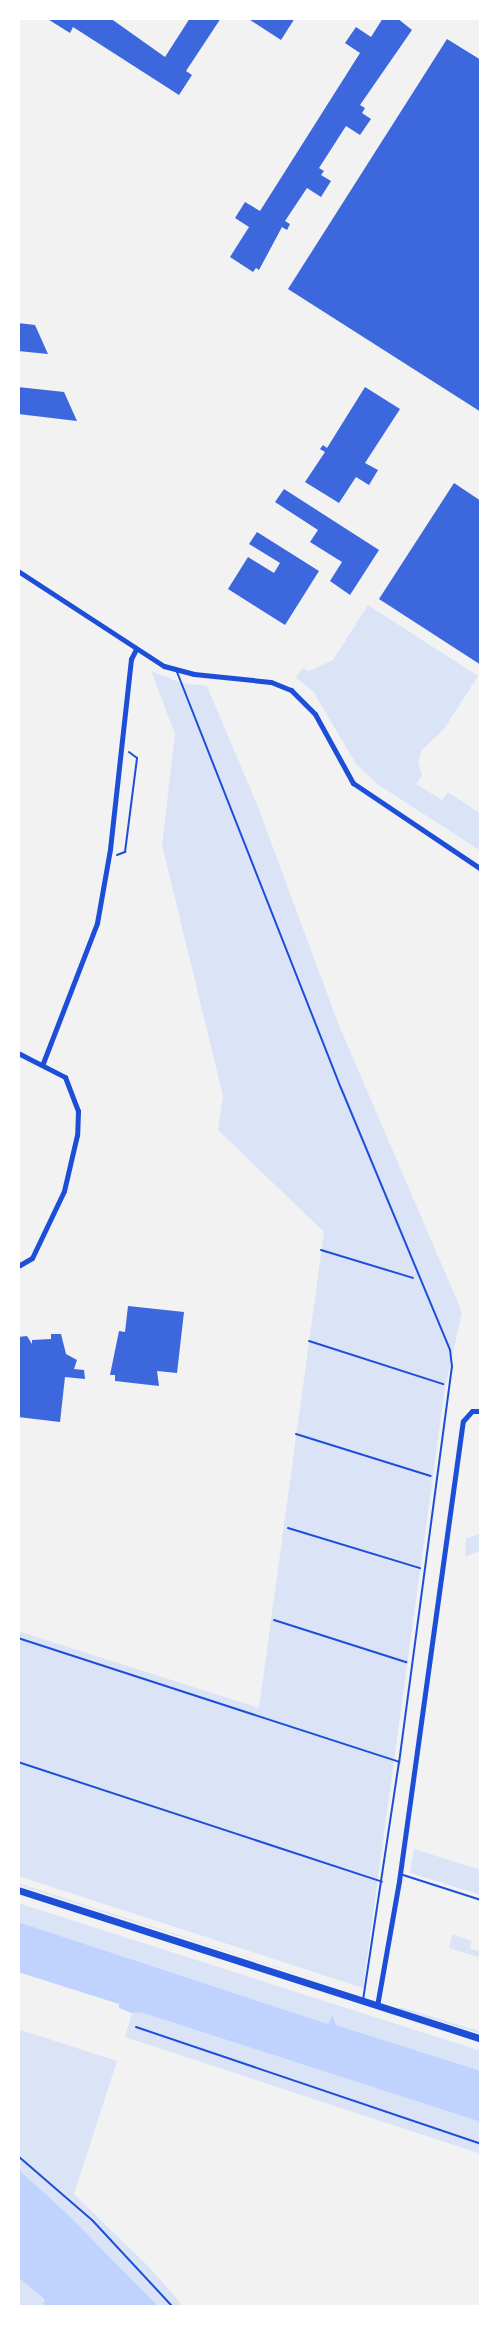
<!DOCTYPE html>
<html>
<head>
<meta charset="utf-8">
<style>
	body { margin:0 }
	#map { position:relative; width:499px; height:2325px; overflow:hidden; background:#f2f2f2; font-family:"Asap Condensed",sans-serif }
	div>[style] { position:absolute }
	.green>* { inset:0; background:#dbe4f7; transform-origin:0 0 }
	.water>* { inset:0; background:#bfd3fe }
	.building>* { inset:0; background:#3d67dc }
	.path>* { height:2px; margin:-1px; padding:0 1px; transform-origin:1px; border-radius:1px; background:#1d4ed8 }
	.service>* { height:2px; margin:-1px; padding:0 1px; transform-origin:1px; border-radius:1px; background:#1d4ed8 }
	.minor>* { height:5px; margin:-2.5px; padding:0 2.5px; transform-origin:2.5px; border-radius:2.5px; background:#1d4ed8 }
	.secondary>* { height:7px; margin:-3.5px; padding:0 3.5px; transform-origin:3.5px; border-radius:3.5px; background:#1d4ed8 }
	span { translate:-50% -50%; white-space:nowrap; text-align:center; line-height:1.15; -webkit-text-stroke:4.5px #fff; paint-order:stroke }
	.frame { position:absolute; inset:0; border:20px solid #fff; pointer-events:none }
</style>
</head>
<body>
<div id="map">
	<div class="green">
		<div style="clip-path:polygon(368px 605px,478px 676px,444px 729px,422px 750px,418px 762px,422px 776px,416px 784px,442px 800px,448px 792px,481px 814px,481px 851px,377px 784px,356px 764px,313px 691px,296px 678px,302px 668px,309px 671px,333px 660px)"></div>
		<div style="clip-path:polygon(151px 671px,181px 683px,207px 686px,258px 807px,338px 1023px,462px 1312px,445px 1388px,363px 1988px,18px 1876px,18px 1631px,259px 1708px,324px 1232px,218px 1130px,223px 1096px,162px 845px,175px 734px)"></div>
		<div style="clip-path:polygon(481px 1533px,481px 1550px,465px 1557px,466px 1539px)"></div>
		<div style="clip-path:polygon(414px 1849px,481px 1870px,481px 1895px,410px 1873px)"></div>
		<div style="clip-path:polygon(18px 1883px,358px 1993px,18px 1885px)"></div>
		<div style="clip-path:polygon(18px 1903px,481px 2051px,481px 2071px,336px 2025px,334px 2015px,328px 2024px,18px 1922px)"></div>
		<div style="clip-path:polygon(452px 1934px,472px 1941px,470px 1948px,480px 1952px,478px 1957px,449px 1948px)"></div>
		<div style="left:400px;top:2007px;width:85px;height:2px;rotate:17deg"></div>
		<div style="clip-path:polygon(140px 2012px,481px 2122px,481px 2154px,125px 2037px,132px 2013px)"></div>
		<div style="clip-path:polygon(18px 2029px,117px 2061px,74px 2194px,149px 2267px,184px 2307px,159px 2307px,18px 2169px)"></div>
		<div style="clip-path:polygon(18px 2277px,45px 2301px,41px 2307px,18px 2306px)"></div>
	</div>
	<div class="water">
		<div style="clip-path:polygon(18px 1922px,328px 2024px,333px 2015px,336px 2025px,481px 2071px,481px 2122px,140px 2012px,132px 2013px,119px 2008px,119px 2004px,18px 1972px)"></div>
		<div style="clip-path:polygon(18px 2169px,67px 2214px,159px 2307px,41px 2307px,45px 2300px,18px 2277px)"></div>
	</div>
	<div class="building">
		<div style="clip-path:polygon(46px 18px,110px 18px,165px 57px,190px 18px,221px 18px,186px 71px,192px 75px,179px 95px,73px 27px,70px 33px)"></div>
		<div style="clip-path:polygon(247px 18px,295px 18px,281px 40px)"></div>
		<div style="clip-path:polygon(383px 18px,397px 18px,412px 30px,360px 105px,365px 108px,362px 113px,371px 119px,360px 135px,346px 126px,319px 168px,324px 171px,321px 175px,331px 181px,321px 197px,307px 188px,285px 221px,290px 224px,287px 230px,282px 227px,259px 270px,256px 268px,253px 272px,230px 257px,249px 227px,235px 218px,245px 202px,260px 211px,360px 53px,345px 43px,356px 27px,371px 37px)"></div>
		<div style="clip-path:polygon(447px 39px,481px 60px,481px 412px,288px 289px)"></div>
		<div style="clip-path:polygon(18px 323px,35px 325px,48px 354px,18px 351px)"></div>
		<div style="clip-path:polygon(18px 387px,64px 392px,77px 421px,18px 414px)"></div>
		<div style="clip-path:polygon(365px 387px,400px 409px,365px 463px,378px 470px,369px 485px,356px 477px,339px 503px,305px 482px,325px 452px,320px 449px,323px 445px,327px 448px)"></div>
		<div style="clip-path:polygon(454px 483px,481px 501px,481px 665px,379px 599px)"></div>
		<div style="clip-path:polygon(284px 489px,379px 550px,350px 595px,330px 581px,342px 562px,310px 542px,318px 530px,275px 502px)"></div>
		<div style="clip-path:polygon(257px 532px,319px 571px,285px 625px,228px 589px,248px 557px,274px 573px,280px 563px,249px 544px)"></div>
		<div style="clip-path:polygon(128px 1306px,184px 1312px,177px 1373px,157px 1371px,159px 1386px,115px 1381px,115px 1375px,110px 1375px,119px 1331px,125px 1332px)"></div>
		<div style="clip-path:polygon(51px 1334px,61px 1334px,66px 1354px,77px 1360px,74px 1369px,84px 1370px,85px 1379px,65px 1377px,60px 1422px,18px 1417px,18px 1337px,27px 1336px,32px 1344px,32px 1340px,51px 1339px)"></div>
	</div>
	<div class="path">
		<div style="left:117px;top:855px;width:9px;rotate:-21deg"></div>
		<div style="left:125px;top:852px;width:95px;rotate:-82.7deg"></div>
		<div style="left:137px;top:758px;width:10px;rotate:-143deg"></div>
		<div style="left:321px;top:1250px;width:96px;rotate:16.9deg"></div>
		<div style="left:309px;top:1341px;width:141px;rotate:17.8deg"></div>
		<div style="left:296px;top:1434px;width:141px;rotate:17.3deg"></div>
		<div style="left:288px;top:1528px;width:138px;rotate:16.9deg"></div>
		<div style="left:274px;top:1620px;width:139px;rotate:17.7deg"></div>
	</div>
	<div class="service">
		<div style="left:177px;top:672px;width:447px;rotate:68.5deg"></div>
		<div style="left:341px;top:1088px;width:284px;rotate:67.4deg"></div>
		<div style="left:450px;top:1350px;width:16px;rotate:83deg"></div>
		<div style="left:452px;top:1366px;width:400px;rotate:97.6deg"></div>
		<div style="left:399px;top:1762px;width:240px;rotate:98.6deg"></div>
		<div style="left:18px;top:1638px;width:401px;rotate:18deg"></div>
		<div style="left:18px;top:1762px;width:383px;rotate:18.2deg"></div>
		<div style="left:400px;top:1874px;width:85px;rotate:17.8deg"></div>
		<div style="left:136px;top:2027px;width:364px;rotate:18.7deg"></div>
		<div style="left:18px;top:2156px;width:99px;rotate:40.9deg"></div>
		<div style="left:93px;top:2221px;width:117px;rotate:47.1deg"></div>
	</div>
	<div class="minor">
		<div style="left:18px;top:571px;width:174px;rotate:33.1deg"></div>
		<div style="left:164px;top:666px;width:31px;rotate:15deg"></div>
		<div style="left:194px;top:674px;width:77px;rotate:5.9deg"></div>
		<div style="left:271px;top:682px;width:22px;rotate:22deg"></div>
		<div style="left:291px;top:690px;width:34px;rotate:45deg"></div>
		<div style="left:315px;top:714px;width:79px;rotate:61.2deg"></div>
		<div style="left:353px;top:783px;width:154px;rotate:33.9deg"></div>
		<div style="left:18px;top:1053px;width:53px;rotate:27.1deg"></div>
		<div style="left:65px;top:1077px;width:36px;rotate:69deg"></div>
		<div style="left:78px;top:1111px;width:24px;rotate:92deg"></div>
		<div style="left:77px;top:1135px;width:57px;rotate:103.1deg"></div>
		<div style="left:64px;top:1191px;width:74px;rotate:115.5deg"></div>
		<div style="left:32px;top:1258px;width:16px;rotate:150deg"></div>
		<div style="left:43px;top:1063px;width:150px;rotate:-68.9deg"></div>
		<div style="left:97px;top:923px;width:75px;rotate:-80deg"></div>
		<div style="left:110px;top:849px;width:191px;rotate:-83.7deg"></div>
		<div style="left:131px;top:659px;width:11px;rotate:-63deg"></div>
		<div style="left:377px;top:2006px;width:127px;rotate:-80deg"></div>
		<div style="left:399px;top:1881px;width:464px;rotate:-82.1deg"></div>
		<div style="left:463px;top:1421px;width:13px;rotate:-48deg"></div>
		<div style="left:472px;top:1411px;width:9px"></div>
	</div>
	<div class="secondary">
		<div style="left:18px;top:1890px;width:486px;rotate:17.8deg"></div>
	</div>
	<div class="frame"></div>
</div>
</body>
</html>
